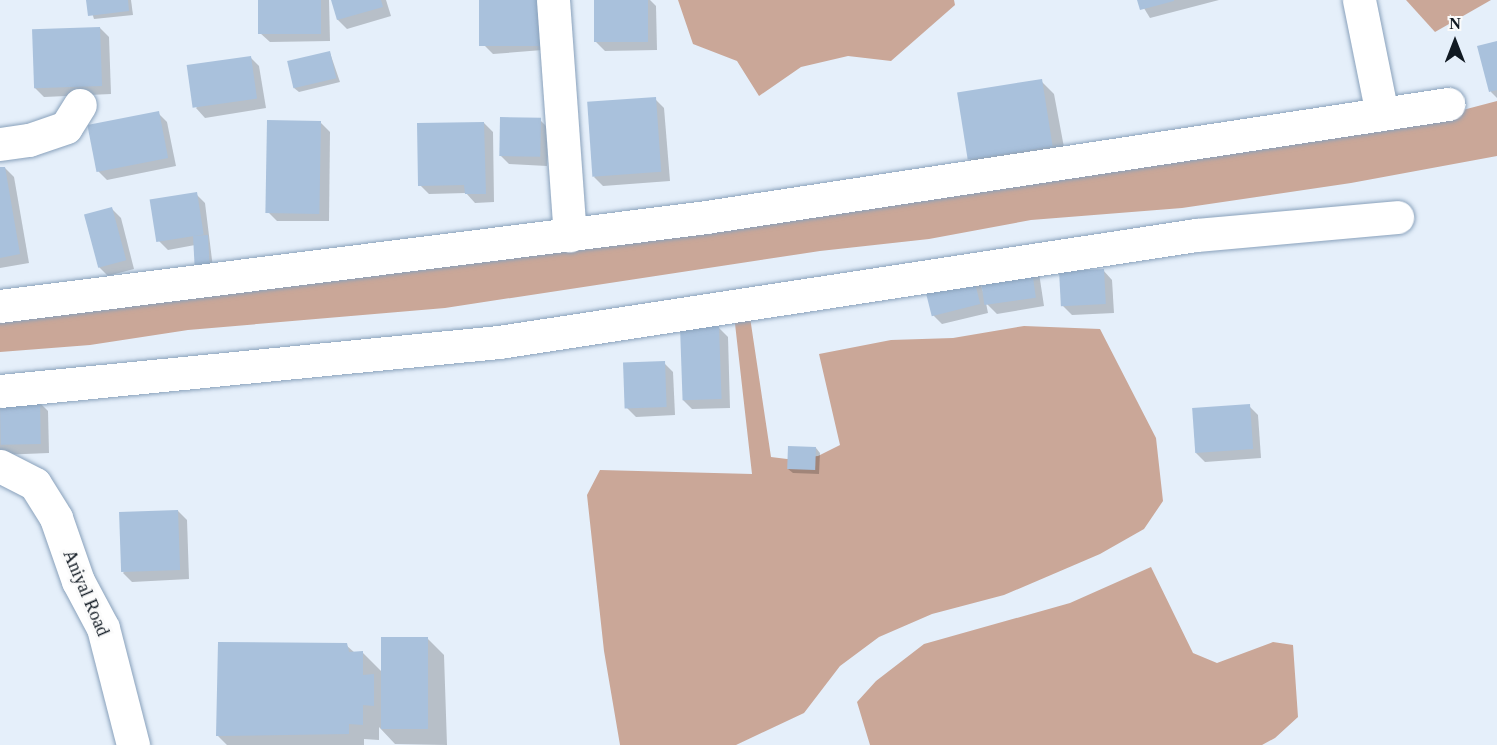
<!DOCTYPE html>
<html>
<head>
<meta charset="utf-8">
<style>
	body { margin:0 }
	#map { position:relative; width:1497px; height:745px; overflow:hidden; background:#e5effa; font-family:Georgia,serif }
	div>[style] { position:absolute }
	.water>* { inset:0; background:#caa798 }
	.shadow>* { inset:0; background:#0003 }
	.building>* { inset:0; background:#a9c1dc; transform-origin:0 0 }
	.roads { filter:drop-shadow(0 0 2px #89a1bb) drop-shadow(0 0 2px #89a1bb) }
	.street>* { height:33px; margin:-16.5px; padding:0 16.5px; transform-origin:16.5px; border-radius:16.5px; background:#fff }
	span { translate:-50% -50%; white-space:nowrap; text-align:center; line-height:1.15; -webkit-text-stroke:6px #fbfbfb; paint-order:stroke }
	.street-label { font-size:18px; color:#101922 }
	.north { position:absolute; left:1425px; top:12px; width:60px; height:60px; -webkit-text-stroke:4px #fbfbfb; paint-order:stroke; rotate:0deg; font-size:16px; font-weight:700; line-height:24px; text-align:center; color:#101922 }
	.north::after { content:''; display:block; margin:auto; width:21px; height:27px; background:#101922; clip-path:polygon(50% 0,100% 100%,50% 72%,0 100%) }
</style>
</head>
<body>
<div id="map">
	<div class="water">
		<div style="clip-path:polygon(678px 0,954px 0,955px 5px,891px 61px,848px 56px,801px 67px,759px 96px,737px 61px,693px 44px)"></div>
		<div style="clip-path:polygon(1406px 0,1491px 0,1435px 32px)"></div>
		<div style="clip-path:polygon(1497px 101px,1497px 156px,1351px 183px,1182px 208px,1031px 220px,929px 239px,820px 251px,445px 308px,188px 330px,90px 345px,0 352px,0 298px,1440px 116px)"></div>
		<div style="clip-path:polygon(748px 304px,771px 457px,787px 459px,818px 456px,840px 445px,819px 354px,891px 340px,953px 338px,1024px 326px,1100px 329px,1156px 438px,1163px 501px,1144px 529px,1100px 554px,1004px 595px,932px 614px,879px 637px,840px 666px,804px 713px,736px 745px,620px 745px,604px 651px,587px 495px,600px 470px,752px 474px,733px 306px)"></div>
		<div style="clip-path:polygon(1151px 567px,1193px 653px,1217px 663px,1273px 642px,1293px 645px,1298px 717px,1275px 738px,1262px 745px,870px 745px,857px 702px,876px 681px,924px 644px,1070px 603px)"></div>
	</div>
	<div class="shadow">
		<div style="clip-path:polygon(88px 0,131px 0,133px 15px,94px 19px)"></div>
		<div style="clip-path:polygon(260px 0,329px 0,330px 41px,270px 42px,260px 33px)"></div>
		<div style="clip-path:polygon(332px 0,386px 0,391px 16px,347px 29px,338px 20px)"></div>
		<div style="clip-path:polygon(480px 0,555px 49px,493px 54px,484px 45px)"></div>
		<div style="clip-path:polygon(596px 0,650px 0,656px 6px,657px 50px,605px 51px,596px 42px)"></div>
		<div style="clip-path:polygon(1139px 0,1219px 0,1150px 18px)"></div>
		<div style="clip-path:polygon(100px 28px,109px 37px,111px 94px,44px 97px,35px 88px)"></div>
		<div style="clip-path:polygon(1497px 42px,1497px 98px,1491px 92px)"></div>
		<div style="clip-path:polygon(330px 53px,340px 82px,299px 92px,294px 88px)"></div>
		<div style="clip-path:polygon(250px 57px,259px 66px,266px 108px,205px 118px,196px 108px)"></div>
		<div style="clip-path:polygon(1041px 81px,1054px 94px,1066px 158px,983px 173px,970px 160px)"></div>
		<div style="clip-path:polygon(655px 99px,664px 108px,670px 181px,603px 186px,594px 177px)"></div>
		<div style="clip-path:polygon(158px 113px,167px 122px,176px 166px,107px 180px,98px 171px)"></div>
		<div style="clip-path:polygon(540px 120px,549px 129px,547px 166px,509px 164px,500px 155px)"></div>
		<div style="clip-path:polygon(321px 123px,330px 132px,329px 221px,277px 221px,268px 212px)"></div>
		<div style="clip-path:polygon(484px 123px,493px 132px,494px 202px,475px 203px,466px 193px,429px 194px,420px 185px)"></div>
		<div style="clip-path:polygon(5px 168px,14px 177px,29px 263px,0 268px,0 169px)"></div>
		<div style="clip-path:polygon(196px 194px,205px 203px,214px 276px,195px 245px,168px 250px,159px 241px)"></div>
		<div style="clip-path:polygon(112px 209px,121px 218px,134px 269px,108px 276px,99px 267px)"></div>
		<div style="clip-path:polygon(1103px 270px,1112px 280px,1114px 313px,1072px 315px,1063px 306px)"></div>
		<div style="clip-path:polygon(1039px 273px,1044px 306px,997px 314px,986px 303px,988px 313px,942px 324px,933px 315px,972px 276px,981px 285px,984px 295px)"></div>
		<div style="clip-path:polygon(719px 328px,728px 337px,730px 408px,692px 409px,683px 400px)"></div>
		<div style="clip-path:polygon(664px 363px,673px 372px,675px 415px,636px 417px,627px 408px)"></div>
		<div style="clip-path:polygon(39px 402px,48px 411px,49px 453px,0 455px,0 403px)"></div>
		<div style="clip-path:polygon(1249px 406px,1258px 415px,1261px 458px,1205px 462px,1196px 453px)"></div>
		<div style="clip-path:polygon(816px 448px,820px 453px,819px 474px,793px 473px,788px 469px)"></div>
		<div style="clip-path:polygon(178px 511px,187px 520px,189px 579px,132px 582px,123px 573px)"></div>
		<div style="clip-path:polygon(428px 639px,444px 655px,447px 745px,395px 744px,379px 727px,379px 740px,364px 739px,364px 745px,227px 745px,218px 736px,346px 645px,355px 653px,363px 653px,381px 671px)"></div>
	</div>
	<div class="building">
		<div style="clip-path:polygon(86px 0,128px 0,129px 11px,88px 16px)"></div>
		<div style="left:258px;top:0;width:63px;height:34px"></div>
		<div style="clip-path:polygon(331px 0,381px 0,383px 7px,337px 20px)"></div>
		<div style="left:479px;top:0;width:64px;height:46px"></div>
		<div style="left:594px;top:0;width:54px;height:42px"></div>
		<div style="clip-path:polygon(1137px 0,1174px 0,1174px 1px,1140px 10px)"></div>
		<div style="left:100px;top:27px;width:59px;height:68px;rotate:88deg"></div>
		<div style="clip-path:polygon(1497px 41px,1497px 90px,1489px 92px,1477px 46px)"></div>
		<div style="left:330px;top:51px;width:28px;height:44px;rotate:77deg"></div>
		<div style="left:251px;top:56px;width:43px;height:65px;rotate:82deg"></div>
		<div style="left:1042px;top:79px;width:68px;height:86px;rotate:81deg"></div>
		<div style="left:656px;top:97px;width:75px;height:69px;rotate:86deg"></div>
		<div style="left:159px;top:111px;width:48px;height:73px;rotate:79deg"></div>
		<div style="left:500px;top:117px;width:41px;height:39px;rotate:1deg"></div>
		<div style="left:267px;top:120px;width:54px;height:93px;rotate:1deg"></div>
		<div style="clip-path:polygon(484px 122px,486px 194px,465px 194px,464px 185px,418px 186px,417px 123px)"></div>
		<div style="clip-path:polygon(0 167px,5px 167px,20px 254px,0 258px)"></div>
		<div style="left:197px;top:192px;width:43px;height:48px;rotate:81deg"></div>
		<div style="left:112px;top:207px;width:55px;height:29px;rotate:75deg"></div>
		<div style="left:208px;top:235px;width:37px;height:15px;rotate:87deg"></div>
		<div style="left:1031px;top:263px;width:35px;height:52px;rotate:82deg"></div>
		<div style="left:1104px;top:269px;width:35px;height:45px;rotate:87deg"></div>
		<div style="left:973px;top:275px;width:30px;height:50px;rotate:76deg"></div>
		<div style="left:719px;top:326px;width:73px;height:39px;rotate:88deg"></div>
		<div style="left:665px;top:361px;width:46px;height:42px;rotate:88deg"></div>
		<div style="left:40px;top:400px;width:44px;height:40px;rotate:89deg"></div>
		<div style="left:1250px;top:404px;width:45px;height:58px;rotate:86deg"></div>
		<div style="left:788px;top:446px;width:28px;height:23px;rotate:2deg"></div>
		<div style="left:178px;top:510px;width:60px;height:59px;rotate:88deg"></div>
		<div style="left:381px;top:637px;width:47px;height:92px"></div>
		<div style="clip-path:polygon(218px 642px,347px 643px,349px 652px,363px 651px,363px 675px,374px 674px,374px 706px,363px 705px,363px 725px,349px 724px,349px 734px,216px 736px)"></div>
	</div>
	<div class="roads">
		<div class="street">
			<div style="left:553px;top:0;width:236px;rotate:85.9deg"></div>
			<div style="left:1359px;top:0;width:116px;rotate:78.6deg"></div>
			<div style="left:0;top:144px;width:29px;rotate:-8deg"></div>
			<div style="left:29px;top:140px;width:39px;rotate:-19deg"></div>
			<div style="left:66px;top:127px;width:26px;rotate:-58deg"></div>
			<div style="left:0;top:306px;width:712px;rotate:-7.18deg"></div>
			<div style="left:706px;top:217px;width:751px;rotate:-8.66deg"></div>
			<div style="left:0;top:391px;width:501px;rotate:-5.61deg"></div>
			<div style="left:499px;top:342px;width:705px;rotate:-8.73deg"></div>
			<div style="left:1196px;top:235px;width:202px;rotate:-5.1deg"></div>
			<div style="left:0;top:466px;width:39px;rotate:27deg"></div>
			<div style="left:35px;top:484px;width:40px;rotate:58deg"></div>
			<div style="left:56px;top:518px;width:67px;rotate:70.8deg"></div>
			<div style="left:78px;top:581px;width:53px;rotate:62deg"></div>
			<div style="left:103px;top:628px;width:121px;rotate:75.6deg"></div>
		</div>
	</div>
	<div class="street-label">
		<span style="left:86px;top:593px;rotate:67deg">Aniyal Road</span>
	</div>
	<div class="north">N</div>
</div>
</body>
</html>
